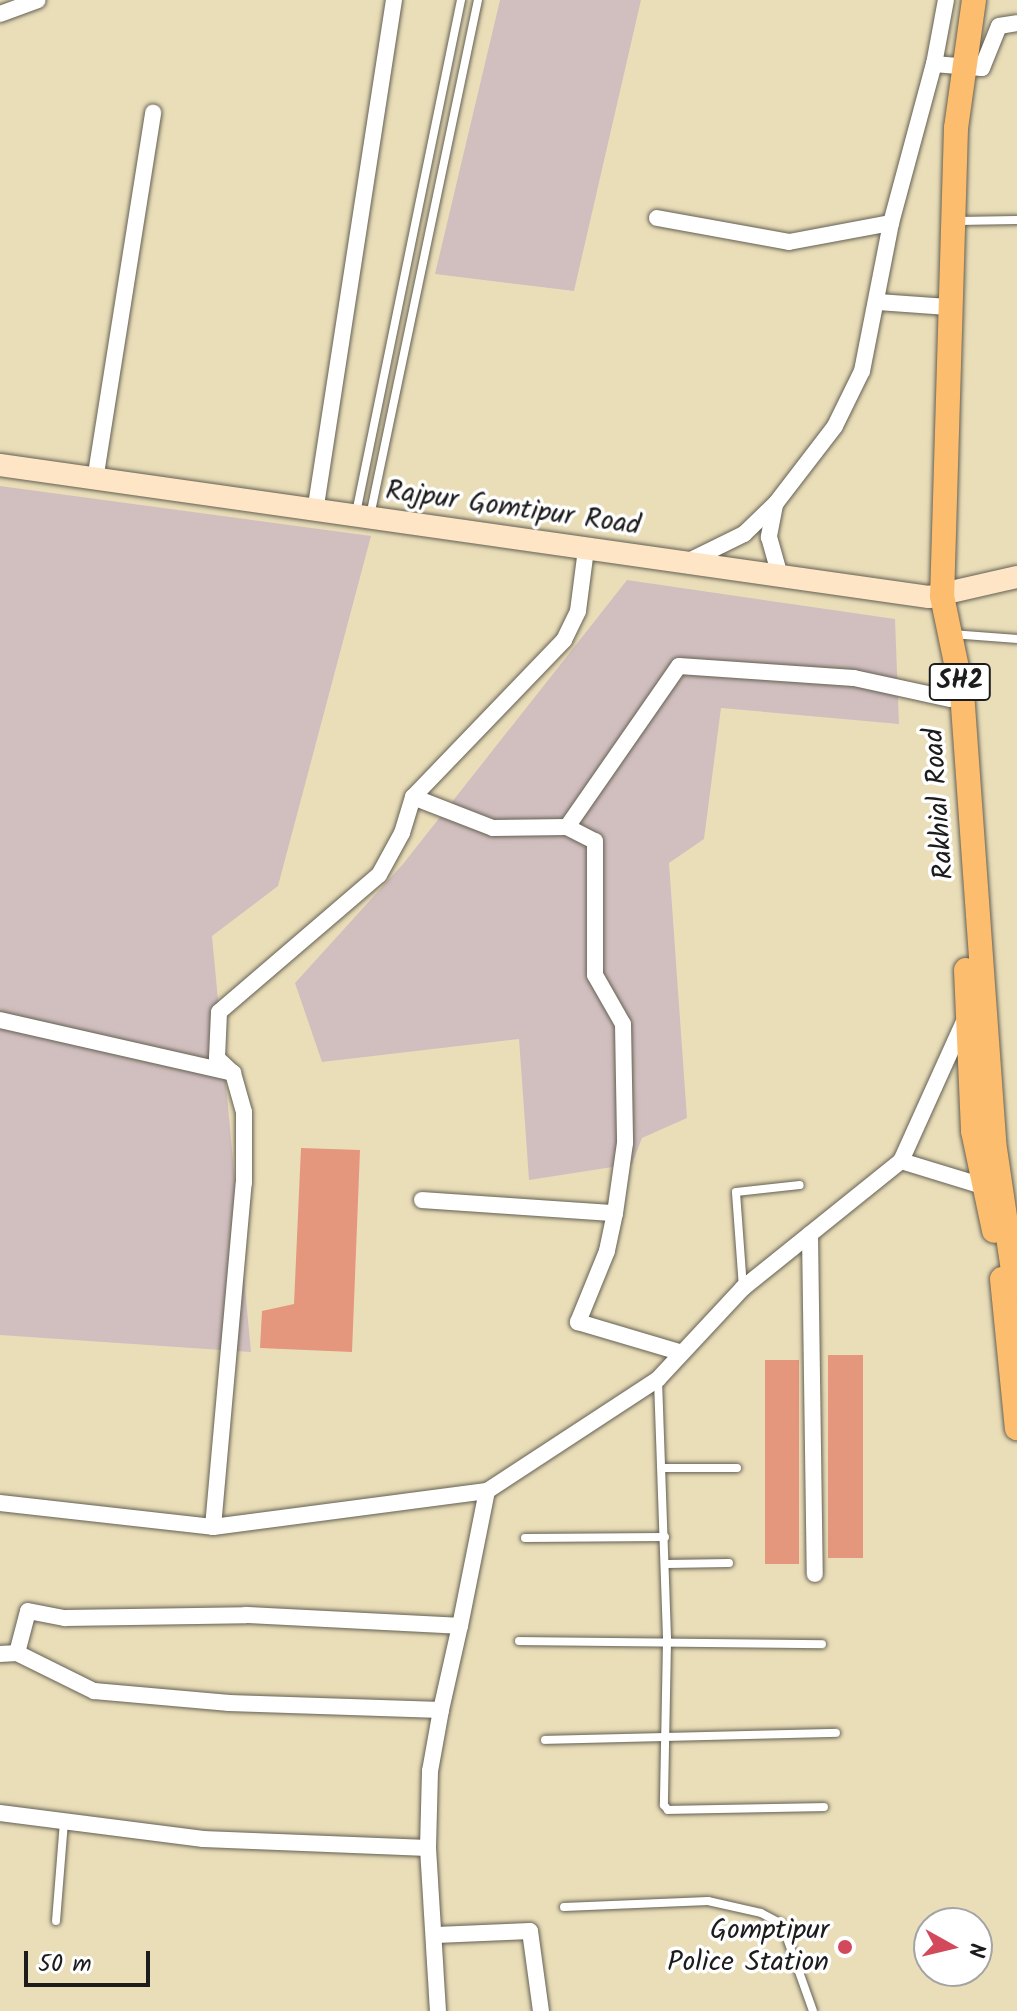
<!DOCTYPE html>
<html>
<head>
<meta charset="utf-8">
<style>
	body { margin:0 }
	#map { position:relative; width:1017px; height:2011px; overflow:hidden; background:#eadeb9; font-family:Kalam,sans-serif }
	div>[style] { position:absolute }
	.industrial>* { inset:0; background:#d1bfbf }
	.building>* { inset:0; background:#e4977d; transform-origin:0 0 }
	.roads { filter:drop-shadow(0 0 2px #646053) drop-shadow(0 0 2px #646053) }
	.service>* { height:8px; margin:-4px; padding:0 4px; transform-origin:4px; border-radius:4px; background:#fff }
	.minor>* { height:16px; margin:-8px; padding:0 8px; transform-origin:8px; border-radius:8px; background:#fff }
	.secondary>* { height:22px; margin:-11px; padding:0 11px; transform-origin:11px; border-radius:11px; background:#fee5c5 }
	.primary>* { height:24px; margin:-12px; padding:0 12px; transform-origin:12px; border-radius:12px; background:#fcbd6e }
	.dots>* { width:22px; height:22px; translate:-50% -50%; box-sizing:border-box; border:4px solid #fff; border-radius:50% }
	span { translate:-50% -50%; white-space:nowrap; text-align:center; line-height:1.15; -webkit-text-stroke:7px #fff; paint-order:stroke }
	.shield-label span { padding:2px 6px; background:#fff; border:2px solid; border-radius:6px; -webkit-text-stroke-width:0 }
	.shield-label { font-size:26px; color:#1c1c1c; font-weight:700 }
	.street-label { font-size:28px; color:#1c1c1c }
	.poi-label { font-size:28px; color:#1c1c1c }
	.right { translate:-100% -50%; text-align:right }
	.north { position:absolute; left:913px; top:1907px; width:80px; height:80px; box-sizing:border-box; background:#fff; border:2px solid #a4a4a4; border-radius:50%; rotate:98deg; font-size:22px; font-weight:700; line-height:32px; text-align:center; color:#1c1c1c }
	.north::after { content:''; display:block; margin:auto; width:28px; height:36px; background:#d1495b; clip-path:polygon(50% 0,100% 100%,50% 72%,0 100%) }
	.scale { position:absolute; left:24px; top:1951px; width:126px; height:36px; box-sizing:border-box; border:4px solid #1c1c1c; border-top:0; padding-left:10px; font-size:24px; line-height:28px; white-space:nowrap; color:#1c1c1c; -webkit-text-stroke:6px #fff; paint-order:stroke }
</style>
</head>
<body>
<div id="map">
	<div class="industrial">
		<div style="clip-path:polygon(500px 0,641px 0,574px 291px,435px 274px)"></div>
		<div style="clip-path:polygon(0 486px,371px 536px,278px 886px,212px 936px,251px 1352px,0 1335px)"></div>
		<div style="clip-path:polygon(627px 580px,895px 619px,899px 724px,721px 708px,704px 839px,669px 863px,687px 1118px,642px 1138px,632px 1164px,529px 1180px,519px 1039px,322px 1062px,295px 983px,403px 864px)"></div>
	</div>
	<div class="building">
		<div style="clip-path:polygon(301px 1148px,360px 1150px,352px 1352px,260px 1348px,262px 1311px,294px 1304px)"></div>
		<div style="left:828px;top:1355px;width:35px;height:203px"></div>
		<div style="left:765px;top:1360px;width:34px;height:204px"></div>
	</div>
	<div class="roads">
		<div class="service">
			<div style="left:958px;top:221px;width:59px;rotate:-1deg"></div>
			<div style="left:356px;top:513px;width:524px;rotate:-78.43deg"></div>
			<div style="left:370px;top:516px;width:527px;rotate:-78.18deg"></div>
			<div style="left:952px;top:634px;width:65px;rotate:4.4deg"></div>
			<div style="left:743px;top:1288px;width:96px;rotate:-94.2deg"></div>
			<div style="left:736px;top:1192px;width:64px;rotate:-6.2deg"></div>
			<div style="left:658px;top:1380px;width:262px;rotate:88deg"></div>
			<div style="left:667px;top:1642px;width:163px;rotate:91.1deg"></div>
			<div style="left:664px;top:1805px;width:6px;rotate:51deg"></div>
			<div style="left:668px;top:1810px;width:156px;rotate:-1.1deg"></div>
			<div style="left:664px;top:1468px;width:73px"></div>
			<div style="left:525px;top:1538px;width:140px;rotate:-0.4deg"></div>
			<div style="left:666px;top:1564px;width:63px;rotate:-0.9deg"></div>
			<div style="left:519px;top:1641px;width:303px;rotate:0.6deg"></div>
			<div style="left:545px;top:1740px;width:291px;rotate:-1.4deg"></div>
			<div style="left:564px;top:1907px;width:144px;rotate:-2.4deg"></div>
			<div style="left:708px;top:1901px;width:54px;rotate:12.8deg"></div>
			<div style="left:761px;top:1913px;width:24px;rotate:28deg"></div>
			<div style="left:782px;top:1924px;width:92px;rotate:70.4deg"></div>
			<div style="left:56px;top:1921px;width:99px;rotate:-85.4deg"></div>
		</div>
		<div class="minor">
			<div style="left:0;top:14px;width:40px;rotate:-20.2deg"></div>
			<div style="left:934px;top:64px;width:65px;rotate:-79.4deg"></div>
			<div style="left:657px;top:218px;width:134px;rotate:10.3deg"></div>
			<div style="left:789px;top:242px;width:104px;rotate:-10.6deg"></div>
			<div style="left:879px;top:302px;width:68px;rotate:4.2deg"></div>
			<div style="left:95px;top:480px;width:372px;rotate:-81deg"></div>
			<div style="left:775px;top:505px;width:33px;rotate:101deg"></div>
			<div style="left:769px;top:537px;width:41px;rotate:74.2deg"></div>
			<div style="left:315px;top:512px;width:518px;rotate:-81.23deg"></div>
			<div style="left:687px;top:562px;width:64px;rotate:-26.2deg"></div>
			<div style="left:744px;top:534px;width:45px;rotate:-44.1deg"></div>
			<div style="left:776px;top:503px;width:97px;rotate:-52.5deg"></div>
			<div style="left:835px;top:426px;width:61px;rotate:-63.9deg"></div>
			<div style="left:862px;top:371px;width:151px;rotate:-78.9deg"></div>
			<div style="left:891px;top:223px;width:165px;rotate:-74.9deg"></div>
			<div style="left:934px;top:64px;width:48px;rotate:4.8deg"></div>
			<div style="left:982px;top:68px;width:45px;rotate:-68deg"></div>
			<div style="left:999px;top:26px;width:18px;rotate:-9deg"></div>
			<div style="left:413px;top:797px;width:86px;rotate:21.2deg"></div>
			<div style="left:493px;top:828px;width:74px;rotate:-0.8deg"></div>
			<div style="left:567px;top:827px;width:196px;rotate:-55.2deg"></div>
			<div style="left:679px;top:666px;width:175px;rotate:3.9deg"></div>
			<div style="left:854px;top:678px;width:98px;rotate:12.3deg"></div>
			<div style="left:567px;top:827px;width:31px;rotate:27deg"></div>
			<div style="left:595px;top:841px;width:134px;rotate:90deg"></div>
			<div style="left:595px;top:975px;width:56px;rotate:60.3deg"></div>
			<div style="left:623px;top:1024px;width:119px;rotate:89deg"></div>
			<div style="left:625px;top:1143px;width:71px;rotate:98.1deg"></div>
			<div style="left:615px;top:1213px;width:39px;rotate:102deg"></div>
			<div style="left:607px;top:1251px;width:77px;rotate:112.2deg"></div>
			<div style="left:578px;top:1322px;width:105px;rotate:16.5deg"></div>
			<div style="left:0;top:1020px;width:239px;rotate:12.8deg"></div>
			<div style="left:901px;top:1161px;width:86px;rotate:17deg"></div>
			<div style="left:422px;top:1200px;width:193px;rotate:3.9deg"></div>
			<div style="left:810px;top:1234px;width:340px;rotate:89.2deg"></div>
			<div style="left:0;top:1503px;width:214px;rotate:6.4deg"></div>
			<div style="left:213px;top:1527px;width:276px;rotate:-7.5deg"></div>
			<div style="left:487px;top:1491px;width:204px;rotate:-33.2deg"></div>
			<div style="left:658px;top:1379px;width:125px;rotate:-47deg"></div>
			<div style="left:743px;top:1288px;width:203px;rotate:-38.8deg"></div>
			<div style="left:901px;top:1161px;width:156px;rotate:-65.7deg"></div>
			<div style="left:213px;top:1527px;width:345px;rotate:-84.9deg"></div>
			<div style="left:244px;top:1183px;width:71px;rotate:-90deg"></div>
			<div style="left:244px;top:1112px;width:41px;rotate:-105.8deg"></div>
			<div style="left:233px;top:1073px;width:22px;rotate:-137deg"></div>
			<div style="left:217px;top:1058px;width:46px;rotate:-87.5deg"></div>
			<div style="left:219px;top:1012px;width:211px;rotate:-40.6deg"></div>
			<div style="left:379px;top:875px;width:48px;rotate:-61.3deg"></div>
			<div style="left:402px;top:833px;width:38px;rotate:-73deg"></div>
			<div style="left:413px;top:797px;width:218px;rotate:-46.1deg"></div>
			<div style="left:564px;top:640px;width:32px;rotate:-64deg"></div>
			<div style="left:578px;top:611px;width:63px;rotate:-82.6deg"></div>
			<div style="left:17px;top:1653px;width:86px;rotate:26.3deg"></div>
			<div style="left:94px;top:1691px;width:136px;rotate:5.1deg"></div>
			<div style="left:229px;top:1703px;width:212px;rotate:1.9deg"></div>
			<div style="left:441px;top:1710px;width:62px;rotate:100.2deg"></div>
			<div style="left:430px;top:1771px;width:77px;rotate:91.5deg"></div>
			<div style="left:0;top:1654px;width:17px;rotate:-3deg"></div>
			<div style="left:17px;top:1653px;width:43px;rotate:-75.3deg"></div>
			<div style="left:28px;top:1611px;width:38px;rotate:11deg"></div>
			<div style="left:65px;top:1618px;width:181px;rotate:-0.9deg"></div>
			<div style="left:246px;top:1615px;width:214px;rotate:2.9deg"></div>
			<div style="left:460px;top:1626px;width:138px;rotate:-78.7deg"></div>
			<div style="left:441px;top:1710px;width:86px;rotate:-77.3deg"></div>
			<div style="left:0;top:1813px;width:205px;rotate:7.3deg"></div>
			<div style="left:203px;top:1839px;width:225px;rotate:2.3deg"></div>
			<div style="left:428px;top:1848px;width:163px;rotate:86.5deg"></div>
			<div style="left:436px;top:1935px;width:94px;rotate:-2.4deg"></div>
			<div style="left:530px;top:1931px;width:81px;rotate:82.2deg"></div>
		</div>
		<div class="secondary">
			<div style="left:0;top:465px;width:938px;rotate:8.09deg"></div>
			<div style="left:929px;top:597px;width:90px;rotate:-12.8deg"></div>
		</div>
		<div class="primary">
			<div style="left:974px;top:0;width:129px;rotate:98deg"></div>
			<div style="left:956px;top:128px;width:468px;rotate:91.7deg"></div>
			<div style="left:942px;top:596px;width:98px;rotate:78.2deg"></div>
			<div style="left:962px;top:692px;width:451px;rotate:85.9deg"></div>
			<div style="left:994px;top:1142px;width:157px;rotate:81.6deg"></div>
			<div style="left:966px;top:970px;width:161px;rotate:87.5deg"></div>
			<div style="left:973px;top:1131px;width:102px;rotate:78.1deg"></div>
			<div style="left:1002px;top:1279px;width:150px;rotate:84.3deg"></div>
		</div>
	</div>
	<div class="dots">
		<div style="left:845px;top:1947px;background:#d1495b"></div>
	</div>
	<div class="shield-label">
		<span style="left:960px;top:682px">SH2</span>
	</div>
	<div class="street-label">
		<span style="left:513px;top:509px;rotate:8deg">Rajpur Gomtipur Road</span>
		<span style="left:940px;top:804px;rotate:-94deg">Rakhial Road</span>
	</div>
	<div class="poi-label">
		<span class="right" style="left:829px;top:1947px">Gomptipur<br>Police Station</span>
	</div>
	<div class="north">N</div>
	<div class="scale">50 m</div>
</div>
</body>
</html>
